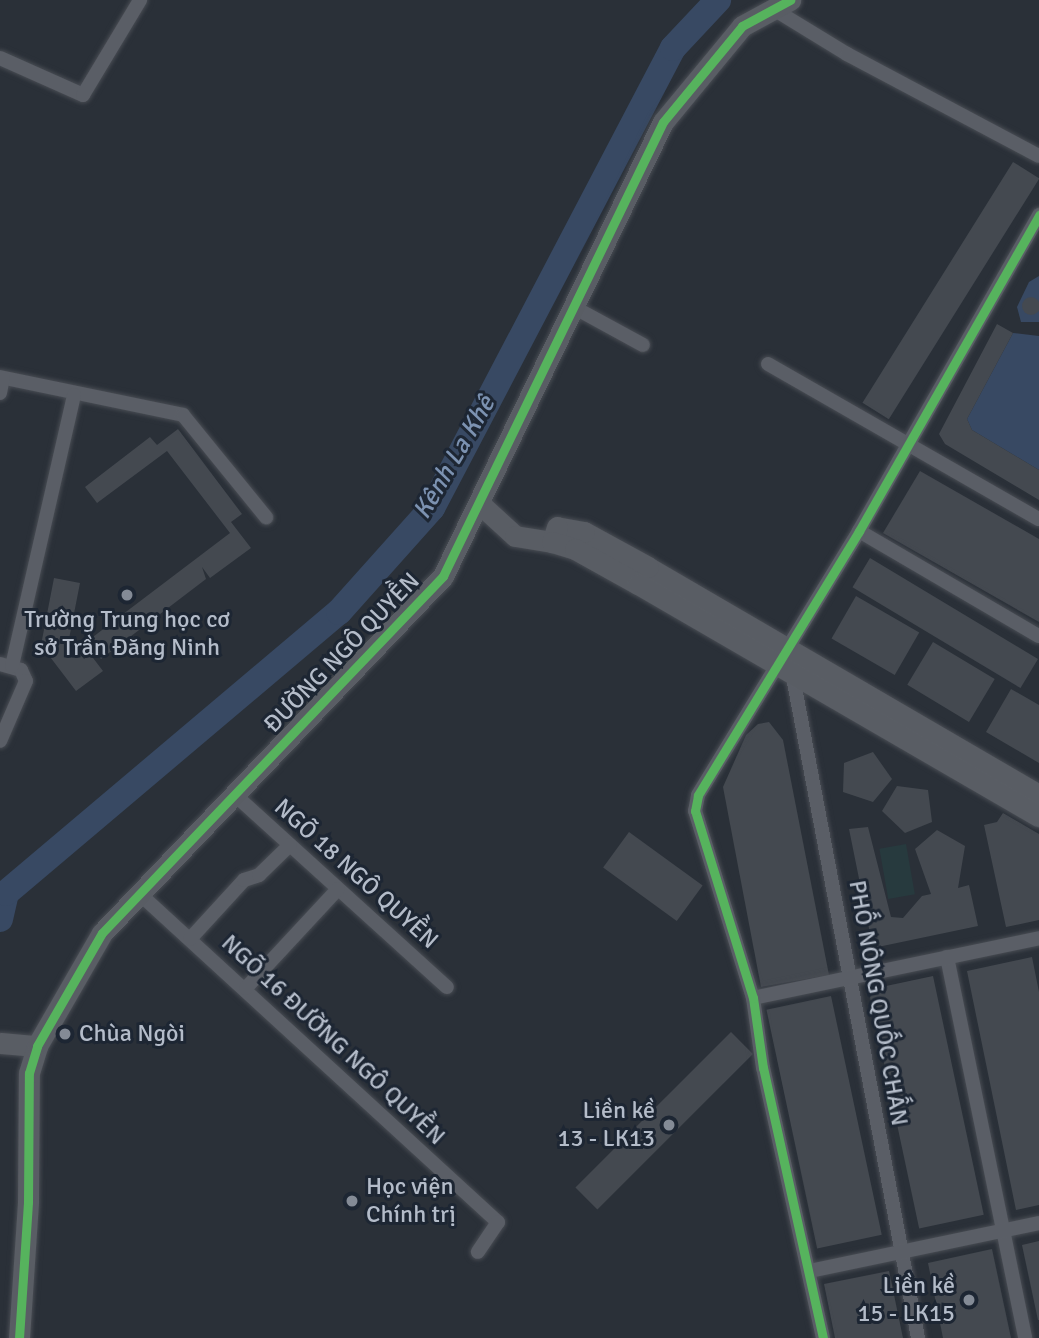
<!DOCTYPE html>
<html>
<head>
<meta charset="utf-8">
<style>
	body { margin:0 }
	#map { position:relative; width:1039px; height:1338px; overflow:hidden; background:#2a3038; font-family:Signika,sans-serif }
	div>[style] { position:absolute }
	.green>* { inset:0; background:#273a3e; transform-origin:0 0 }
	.water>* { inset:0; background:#384963 }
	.river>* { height:26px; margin:-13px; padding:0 13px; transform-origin:13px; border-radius:13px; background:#384963 }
	.building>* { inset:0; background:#444950; transform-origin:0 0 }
	.round { border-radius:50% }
	.roads { filter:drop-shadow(0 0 2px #484c53) drop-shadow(0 0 2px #484c53) }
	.street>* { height:14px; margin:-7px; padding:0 7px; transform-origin:7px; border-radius:7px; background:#5a5e66 }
	.secondary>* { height:21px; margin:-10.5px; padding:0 10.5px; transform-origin:10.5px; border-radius:10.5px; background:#595d64 }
	.cycleway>* { height:9px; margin:-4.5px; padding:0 4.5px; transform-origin:4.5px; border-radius:4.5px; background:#56b35d }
	.dots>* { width:19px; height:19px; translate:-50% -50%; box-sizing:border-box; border:4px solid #1d2633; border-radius:50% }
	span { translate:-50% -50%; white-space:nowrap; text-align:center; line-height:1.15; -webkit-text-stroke:6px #1d2633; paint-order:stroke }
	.poi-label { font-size:24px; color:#b4bcc9 }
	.left { translate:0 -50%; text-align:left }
	.right { translate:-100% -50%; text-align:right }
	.street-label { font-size:24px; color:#b4bcc9 }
	.water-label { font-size:26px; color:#7c92b1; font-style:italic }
</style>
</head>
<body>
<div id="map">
	<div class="green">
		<div style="left:906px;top:844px;width:51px;height:27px;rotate:80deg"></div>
	</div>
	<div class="water">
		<div style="clip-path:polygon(1039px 276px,1039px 322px,1021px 322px,1017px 307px,1029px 282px)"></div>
		<div style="clip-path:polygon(1013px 333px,1039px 336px,1039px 470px,972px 430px,967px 419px)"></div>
	</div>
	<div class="river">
		<div style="left:0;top:919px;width:27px;rotate:-77deg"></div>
		<div style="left:6px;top:893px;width:436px;rotate:-40.2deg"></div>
		<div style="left:339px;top:612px;width:140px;rotate:-48.2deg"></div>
		<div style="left:432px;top:508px;width:519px;rotate:-62.35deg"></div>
		<div style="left:673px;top:48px;width:66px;rotate:-46.8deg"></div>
	</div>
	<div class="building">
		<div style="left:1013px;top:162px;width:31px;height:284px;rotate:32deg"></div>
		<div class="round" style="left:1022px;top:297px;width:18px;height:18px"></div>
		<div style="clip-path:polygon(997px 324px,1013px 333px,967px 419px,972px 430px,1039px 470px,1039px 500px,945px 444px,939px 434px)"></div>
		<div style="clip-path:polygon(178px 429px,242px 514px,231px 522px,251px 548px,210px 578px,202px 567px,206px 579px,101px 659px,92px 647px,81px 655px,84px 659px,90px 654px,103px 671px,76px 691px,41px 645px,54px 578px,80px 583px,69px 639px,77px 649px,230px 533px,167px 451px,97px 503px,85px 487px,150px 437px,157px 445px)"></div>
		<div style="clip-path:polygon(920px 471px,1039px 539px,1039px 622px,883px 533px)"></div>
		<div style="left:870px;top:558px;width:196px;height:34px;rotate:31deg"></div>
		<div style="left:856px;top:596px;width:73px;height:49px;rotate:30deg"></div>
		<div style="left:933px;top:642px;width:72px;height:50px;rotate:31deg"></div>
		<div style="clip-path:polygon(1011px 689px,1039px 705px,1039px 763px,986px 732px)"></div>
		<div style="clip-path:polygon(769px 722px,783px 740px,829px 975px,761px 987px,723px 787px,746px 735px,758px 724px)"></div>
		<div style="clip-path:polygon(873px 752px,892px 779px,873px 802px,843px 792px,844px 763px)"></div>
		<div style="clip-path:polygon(897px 786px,928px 790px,932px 822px,905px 833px,882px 811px)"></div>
		<div style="clip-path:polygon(1003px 813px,1039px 834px,1039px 920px,1006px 927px,984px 825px,997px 822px)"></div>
		<div style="clip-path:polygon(868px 827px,891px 917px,903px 918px,922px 896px,931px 894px,915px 849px,937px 830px,965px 846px,958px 888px,969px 885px,978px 926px,873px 948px,849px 829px)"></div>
		<div style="left:629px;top:832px;width:91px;height:44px;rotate:36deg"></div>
		<div style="clip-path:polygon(1032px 957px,1039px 992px,1039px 1205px,1016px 1210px,967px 971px)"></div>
		<div style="left:933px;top:976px;width:244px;height:66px;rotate:78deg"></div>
		<div style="left:831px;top:996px;width:244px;height:66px;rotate:78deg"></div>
		<div style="left:731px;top:1032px;width:31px;height:220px;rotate:45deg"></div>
		<div style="clip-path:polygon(1039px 1241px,1039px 1320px,1038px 1320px,1022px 1245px)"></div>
		<div style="clip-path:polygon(992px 1249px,1011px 1338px,943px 1338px,928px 1263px)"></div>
		<div style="clip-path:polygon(889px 1271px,903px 1338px,835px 1338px,824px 1284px)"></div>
	</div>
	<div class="roads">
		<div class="street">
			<div style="left:775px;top:10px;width:84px;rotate:31.4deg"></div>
			<div style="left:847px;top:54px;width:217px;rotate:28deg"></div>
			<div style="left:0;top:58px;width:91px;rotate:24deg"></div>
			<div style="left:83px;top:95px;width:111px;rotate:-59deg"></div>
			<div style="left:577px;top:309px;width:75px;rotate:28.6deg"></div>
			<div style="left:768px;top:364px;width:312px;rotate:29.8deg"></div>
			<div style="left:0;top:377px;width:187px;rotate:11.7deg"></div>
			<div style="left:183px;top:415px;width:132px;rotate:50.9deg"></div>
			<div style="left:0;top:393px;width:15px;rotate:-79deg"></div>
			<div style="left:859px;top:531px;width:208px;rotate:30.3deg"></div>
			<div style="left:0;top:664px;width:22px;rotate:16deg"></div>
			<div style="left:21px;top:670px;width:12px;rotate:66deg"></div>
			<div style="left:26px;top:681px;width:65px;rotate:113.4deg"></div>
			<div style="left:12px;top:666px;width:278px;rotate:-77.1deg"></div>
			<div style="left:793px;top:677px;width:673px;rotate:79.29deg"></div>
			<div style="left:235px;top:795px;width:286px;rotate:42.2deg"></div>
			<div style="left:142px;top:896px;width:483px;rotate:42.5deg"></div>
			<div style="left:498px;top:1222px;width:36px;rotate:124deg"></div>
			<div style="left:190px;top:939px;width:80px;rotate:-47.5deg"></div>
			<div style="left:244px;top:880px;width:16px;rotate:-18deg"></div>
			<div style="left:259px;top:875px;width:43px;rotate:-44.1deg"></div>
			<div style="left:947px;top:957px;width:389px;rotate:78.4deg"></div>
			<div style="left:246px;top:988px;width:135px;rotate:-47.1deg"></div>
			<div style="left:753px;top:998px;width:292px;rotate:-11.8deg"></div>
			<div style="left:810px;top:1271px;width:234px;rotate:-11.8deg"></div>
			<div style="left:823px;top:1338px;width:277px;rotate:-102.5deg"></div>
			<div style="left:763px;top:1068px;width:71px;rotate:-98.1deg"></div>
			<div style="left:753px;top:998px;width:196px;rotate:-107.2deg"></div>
			<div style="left:695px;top:811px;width:16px;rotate:-79deg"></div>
			<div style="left:698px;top:795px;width:309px;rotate:-58.6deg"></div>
			<div style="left:859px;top:531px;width:364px;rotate:-60.3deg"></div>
		</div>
		<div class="secondary">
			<div style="left:480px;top:504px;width:47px;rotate:42.4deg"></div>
			<div style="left:515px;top:536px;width:37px;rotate:9deg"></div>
			<div style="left:1039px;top:795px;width:453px;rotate:-149.8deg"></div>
			<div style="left:648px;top:567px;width:73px;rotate:-151.3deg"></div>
			<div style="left:584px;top:532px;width:27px;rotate:-170deg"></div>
			<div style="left:557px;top:527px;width:16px;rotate:108deg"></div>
			<div style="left:552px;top:542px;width:24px;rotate:17deg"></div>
			<div style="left:575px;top:549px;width:72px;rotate:29.1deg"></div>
			<div style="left:638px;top:584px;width:463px;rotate:30.1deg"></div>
			<div style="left:0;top:1043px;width:37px;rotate:5deg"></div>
			<div style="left:19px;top:1338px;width:136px;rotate:-86.2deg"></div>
			<div style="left:28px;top:1202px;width:129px;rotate:-89.6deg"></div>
			<div style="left:29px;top:1073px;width:28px;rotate:-73deg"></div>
			<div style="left:37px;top:1046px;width:130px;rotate:-60.1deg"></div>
			<div style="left:102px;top:933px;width:494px;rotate:-46.3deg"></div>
			<div style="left:443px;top:576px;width:504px;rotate:-64.15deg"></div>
			<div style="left:663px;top:122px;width:124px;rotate:-50.5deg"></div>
			<div style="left:742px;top:26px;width:55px;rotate:-28.4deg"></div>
		</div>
	</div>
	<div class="cycleway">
		<div style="left:19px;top:1338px;width:136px;rotate:-86.2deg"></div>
		<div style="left:28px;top:1202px;width:129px;rotate:-89.6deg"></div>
		<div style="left:29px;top:1073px;width:28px;rotate:-73deg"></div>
		<div style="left:37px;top:1046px;width:130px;rotate:-60.1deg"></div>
		<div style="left:102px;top:933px;width:494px;rotate:-46.3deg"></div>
		<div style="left:443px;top:576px;width:504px;rotate:-64.15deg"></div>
		<div style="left:663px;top:122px;width:124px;rotate:-50.5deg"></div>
		<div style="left:742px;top:26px;width:55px;rotate:-28.4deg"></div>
		<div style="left:823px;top:1338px;width:277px;rotate:-102.5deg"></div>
		<div style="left:763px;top:1068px;width:71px;rotate:-98.1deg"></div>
		<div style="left:753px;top:998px;width:196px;rotate:-107.2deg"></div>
		<div style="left:695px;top:811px;width:16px;rotate:-79deg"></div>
		<div style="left:698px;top:795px;width:309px;rotate:-58.6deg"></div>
		<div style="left:859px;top:531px;width:364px;rotate:-60.3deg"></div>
	</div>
	<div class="dots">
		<div style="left:127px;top:595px;background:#848b96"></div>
		<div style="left:65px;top:1034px;background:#848b96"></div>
		<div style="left:669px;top:1125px;background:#848b96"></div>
		<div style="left:352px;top:1201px;background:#848b96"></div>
		<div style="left:969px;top:1300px;background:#848b96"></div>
	</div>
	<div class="poi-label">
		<span style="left:127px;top:634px">Trường Trung học cơ<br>sở Trần Đăng Ninh</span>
		<span class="left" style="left:79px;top:1034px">Chùa Ngòi</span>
		<span class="right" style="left:655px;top:1125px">Liền kề<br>13 - LK13</span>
		<span class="left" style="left:366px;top:1201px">Học viện<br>Chính trị</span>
		<span class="right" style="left:955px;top:1300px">Liền kề<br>15 - LK15</span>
	</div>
	<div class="street-label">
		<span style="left:342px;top:653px;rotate:-46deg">ĐƯỜNG NGÔ QUYỀN</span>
		<span style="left:356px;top:874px;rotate:42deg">NGÕ 18 NGÔ QUYỀN</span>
		<span style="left:878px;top:1003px;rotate:80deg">PHỐ NÔNG QUỐC CHẤN</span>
		<span style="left:333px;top:1040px;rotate:43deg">NGÕ 16 ĐƯỜNG NGÔ QUYỀN</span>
	</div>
	<div class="water-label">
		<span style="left:455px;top:458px;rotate:-60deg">Kênh La Khê</span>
	</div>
</div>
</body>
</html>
